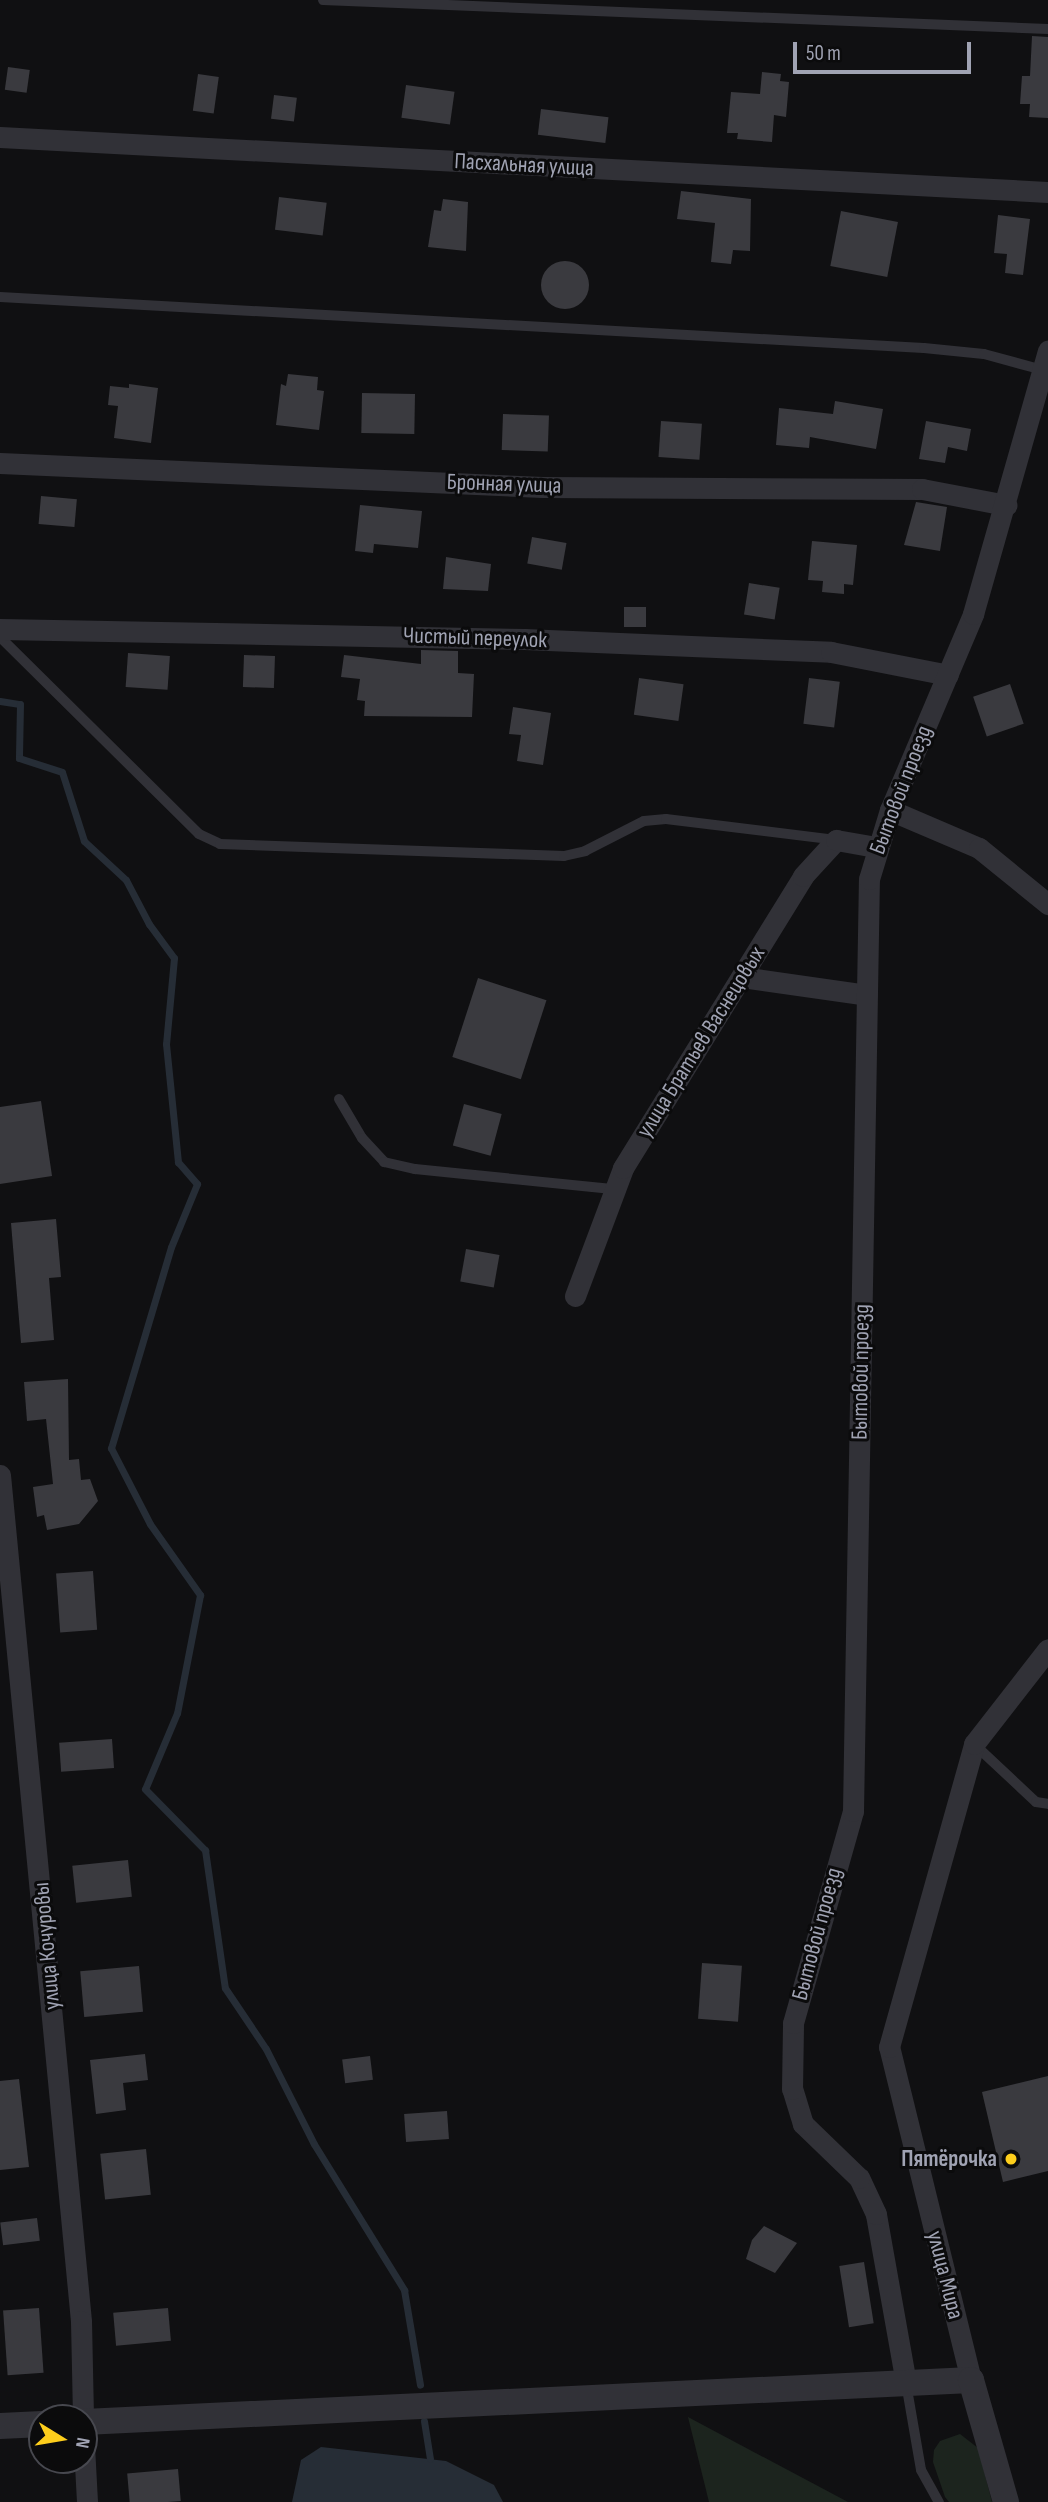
<!DOCTYPE html>
<html>
<head>
<meta charset="utf-8">
<style>
	body { margin:0 }
	#map { position:relative; width:1048px; height:2502px; overflow:hidden; background:#101012; font-family:"Sofia Sans Condensed",sans-serif }
	div>[style] { position:absolute }
	.green>* { inset:0; background:#1c241e }
	.water>* { inset:0; background:#262d36 }
	.stream>* { height:7px; margin:-3.5px; padding:0 3.5px; transform-origin:3.5px; border-radius:3.5px; background:#262d36 }
	.building>* { inset:0; background:#3a3a3f; transform-origin:0 0 }
	.round { border-radius:50% }
	.service>* { height:10px; margin:-5px; padding:0 5px; transform-origin:5px; border-radius:5px; background:#313137 }
	.minor>* { height:21px; margin:-10.5px; padding:0 10.5px; transform-origin:10.5px; border-radius:10.5px; background:#313137 }
	.tertiary>* { height:26px; margin:-13px; padding:0 13px; transform-origin:13px; border-radius:13px; background:#313137 }
	.dots>* { width:19px; height:19px; translate:-50% -50%; box-sizing:border-box; border:4px solid #0b0b0c; border-radius:50% }
	span { translate:-50% -50%; white-space:nowrap; text-align:center; line-height:1.15; -webkit-text-stroke:6px #0b0b0c; paint-order:stroke }
	.street-label { font-size:23px; color:#a0a3b3 }
	.poi-label { font-size:23px; color:#a0a3b3; font-weight:700 }
	.right { translate:-100% -50%; text-align:right }
	.north { position:absolute; left:28px; top:2404px; width:70px; height:70px; box-sizing:border-box; background:#0b0b0c; border:2px solid #47484f; border-radius:50%; rotate:101deg; font-size:19px; font-weight:700; line-height:28px; text-align:center; color:#a0a3b3 }
	.north::after { content:''; display:block; margin:auto; width:24px; height:32px; background:#fdce1c; clip-path:polygon(50% 0,100% 100%,50% 72%,0 100%) }
	.scale { position:absolute; left:793px; top:42px; width:178px; height:32px; box-sizing:border-box; border:4px solid #a0a3b3; border-top:0; padding-left:9px; font-size:21px; line-height:24px; white-space:nowrap; color:#a0a3b3; -webkit-text-stroke:5px #0b0b0c; paint-order:stroke }
</style>
</head>
<body>
<div id="map">
	<div class="green">
		<div style="clip-path:polygon(688px 2417px,848px 2502px,709px 2502px)"></div>
		<div style="clip-path:polygon(960px 2434px,978px 2448px,992px 2502px,949px 2502px,945px 2497px,933px 2462px,934px 2450px,940px 2441px)"></div>
	</div>
	<div class="water">
		<div style="clip-path:polygon(321px 2447px,446px 2461px,494px 2485px,503px 2502px,292px 2502px,301px 2460px)"></div>
	</div>
	<div class="stream">
		<div style="left:0;top:701px;width:20px;rotate:9deg"></div>
		<div style="left:20px;top:704px;width:54px;rotate:91.1deg"></div>
		<div style="left:19px;top:758px;width:45px;rotate:18deg"></div>
		<div style="left:62px;top:772px;width:72px;rotate:72.3deg"></div>
		<div style="left:84px;top:841px;width:57px;rotate:42.9deg"></div>
		<div style="left:126px;top:880px;width:50px;rotate:62.4deg"></div>
		<div style="left:149px;top:924px;width:42px;rotate:53.7deg"></div>
		<div style="left:174px;top:958px;width:86px;rotate:95.3deg"></div>
		<div style="left:166px;top:1044px;width:119px;rotate:84.2deg"></div>
		<div style="left:178px;top:1162px;width:29px;rotate:49deg"></div>
		<div style="left:197px;top:1184px;width:68px;rotate:112.4deg"></div>
		<div style="left:171px;top:1247px;width:210px;rotate:106.6deg"></div>
		<div style="left:111px;top:1448px;width:85px;rotate:62.8deg"></div>
		<div style="left:150px;top:1524px;width:87px;rotate:54.8deg"></div>
		<div style="left:200px;top:1595px;width:120px;rotate:101deg"></div>
		<div style="left:177px;top:1713px;width:82px;rotate:112.8deg"></div>
		<div style="left:145px;top:1789px;width:86px;rotate:45.5deg"></div>
		<div style="left:205px;top:1850px;width:139px;rotate:81.8deg"></div>
		<div style="left:225px;top:1988px;width:73px;rotate:56.1deg"></div>
		<div style="left:266px;top:2049px;width:106px;rotate:63.2deg"></div>
		<div style="left:314px;top:2144px;width:172px;rotate:58.3deg"></div>
		<div style="left:404px;top:2290px;width:96px;rotate:80.4deg"></div>
		<div style="left:424px;top:2421px;width:38px;rotate:81deg"></div>
	</div>
	<div class="building">
		<div style="clip-path:polygon(1032px 36px,1048px 37px,1048px 118px,1029px 117px,1030px 104px,1020px 104px,1022px 76px,1030px 76px)"></div>
		<div style="left:8px;top:67px;width:22px;height:23px;rotate:8deg"></div>
		<div style="clip-path:polygon(762px 72px,781px 74px,780px 81px,789px 82px,786px 117px,774px 115px,772px 142px,737px 139px,738px 133px,727px 133px,731px 92px,760px 94px)"></div>
		<div style="left:198px;top:74px;width:21px;height:37px;rotate:8deg"></div>
		<div style="left:406px;top:85px;width:49px;height:33px;rotate:8deg"></div>
		<div style="left:274px;top:95px;width:23px;height:24px;rotate:7deg"></div>
		<div style="left:541px;top:109px;width:68px;height:26px;rotate:7deg"></div>
		<div style="clip-path:polygon(681px 191px,751px 199px,750px 251px,733px 250px,731px 264px,711px 262px,715px 223px,677px 219px)"></div>
		<div style="left:279px;top:197px;width:48px;height:33px;rotate:7deg"></div>
		<div style="clip-path:polygon(443px 199px,468px 202px,466px 251px,428px 247px,434px 210px,441px 211px)"></div>
		<div style="left:841px;top:211px;width:58px;height:56px;rotate:11deg"></div>
		<div style="clip-path:polygon(998px 215px,1030px 219px,1023px 275px,1005px 273px,1007px 254px,994px 253px)"></div>
		<div class="round" style="left:541px;top:261px;width:48px;height:48px"></div>
		<div style="clip-path:polygon(288px 374px,318px 377px,317px 390px,324px 391px,319px 430px,276px 425px,281px 384px,286px 386px)"></div>
		<div style="clip-path:polygon(129px 384px,158px 388px,151px 443px,114px 438px,118px 406px,108px 405px,110px 386px,129px 388px)"></div>
		<div style="left:362px;top:393px;width:53px;height:40px;rotate:1deg"></div>
		<div style="clip-path:polygon(835px 401px,883px 409px,876px 449px,810px 437px,809px 448px,776px 445px,779px 408px,833px 414px)"></div>
		<div style="left:503px;top:414px;width:46px;height:36px;rotate:2deg"></div>
		<div style="left:661px;top:421px;width:41px;height:36px;rotate:4deg"></div>
		<div style="clip-path:polygon(926px 421px,971px 429px,967px 451px,948px 447px,945px 463px,919px 459px)"></div>
		<div style="left:41px;top:496px;width:36px;height:28px;rotate:5deg"></div>
		<div style="clip-path:polygon(916px 502px,947px 507px,940px 551px,904px 545px)"></div>
		<div style="clip-path:polygon(360px 505px,422px 511px,418px 548px,374px 544px,373px 553px,355px 551px)"></div>
		<div style="left:532px;top:537px;width:35px;height:27px;rotate:10deg"></div>
		<div style="clip-path:polygon(812px 541px,857px 545px,853px 585px,844px 584px,844px 594px,822px 592px,823px 581px,808px 580px)"></div>
		<div style="clip-path:polygon(446px 557px,491px 564px,488px 591px,443px 589px)"></div>
		<div style="left:749px;top:583px;width:31px;height:32px;rotate:9deg"></div>
		<div style="left:624px;top:607px;width:22px;height:20px"></div>
		<div style="clip-path:polygon(421px 650px,458px 651px,458px 673px,474px 674px,472px 717px,364px 716px,365px 701px,357px 700px,360px 679px,341px 677px,344px 655px,421px 664px)"></div>
		<div style="left:128px;top:653px;width:42px;height:34px;rotate:4deg"></div>
		<div style="left:244px;top:655px;width:31px;height:32px;rotate:2deg"></div>
		<div style="left:639px;top:678px;width:45px;height:37px;rotate:8deg"></div>
		<div style="left:809px;top:678px;width:31px;height:46px;rotate:7deg"></div>
		<div style="left:1010px;top:684px;width:42px;height:39px;rotate:71deg"></div>
		<div style="clip-path:polygon(513px 707px,551px 713px,543px 765px,517px 761px,521px 735px,509px 734px)"></div>
		<div style="left:478px;top:978px;width:72px;height:83px;rotate:18deg"></div>
		<div style="clip-path:polygon(41px 1101px,52px 1176px,0 1184px,0 1107px)"></div>
		<div style="left:464px;top:1104px;width:39px;height:43px;rotate:15deg"></div>
		<div style="clip-path:polygon(56px 1219px,61px 1277px,49px 1278px,54px 1340px,21px 1343px,11px 1223px)"></div>
		<div style="left:466px;top:1249px;width:34px;height:33px;rotate:10deg"></div>
		<div style="clip-path:polygon(68px 1379px,69px 1460px,79px 1459px,81px 1480px,90px 1479px,98px 1501px,79px 1524px,47px 1530px,44px 1515px,37px 1517px,33px 1487px,53px 1484px,46px 1419px,27px 1421px,24px 1382px)"></div>
		<div style="left:93px;top:1571px;width:59px;height:37px;rotate:86deg"></div>
		<div style="left:112px;top:1739px;width:29px;height:53px;rotate:86deg"></div>
		<div style="left:128px;top:1860px;width:37px;height:56px;rotate:84deg"></div>
		<div style="left:702px;top:1963px;width:40px;height:56px;rotate:4deg"></div>
		<div style="left:139px;top:1966px;width:46px;height:59px;rotate:85deg"></div>
		<div style="clip-path:polygon(145px 2054px,148px 2080px,123px 2083px,126px 2110px,96px 2114px,90px 2060px)"></div>
		<div style="left:370px;top:2056px;width:24px;height:28px;rotate:83deg"></div>
		<div style="clip-path:polygon(1048px 2076px,1048px 2171px,1003px 2182px,982px 2092px)"></div>
		<div style="clip-path:polygon(19px 2079px,29px 2167px,0 2170px,0 2081px)"></div>
		<div style="left:447px;top:2111px;width:28px;height:43px;rotate:86deg"></div>
		<div style="left:146px;top:2149px;width:46px;height:46px;rotate:84deg"></div>
		<div style="left:37px;top:2218px;width:23px;height:37px;rotate:83deg"></div>
		<div style="clip-path:polygon(764px 2226px,797px 2243px,775px 2273px,746px 2259px,752px 2240px)"></div>
		<div style="left:864px;top:2262px;width:62px;height:25px;rotate:81deg"></div>
		<div style="left:39px;top:2308px;width:65px;height:36px;rotate:86deg"></div>
		<div style="left:168px;top:2308px;width:33px;height:55px;rotate:85deg"></div>
		<div style="left:178px;top:2469px;width:32px;height:51px;rotate:85deg"></div>
	</div>
	<div class="service">
		<div style="left:323px;top:0;width:726px;rotate:2.29deg"></div>
		<div style="left:0;top:297px;width:925px;rotate:3.16deg"></div>
		<div style="left:924px;top:348px;width:60px;rotate:5.7deg"></div>
		<div style="left:984px;top:354px;width:61px;rotate:15.2deg"></div>
		<div style="left:0;top:637px;width:280px;rotate:44.7deg"></div>
		<div style="left:199px;top:834px;width:23px;rotate:25deg"></div>
		<div style="left:220px;top:844px;width:344px;rotate:2deg"></div>
		<div style="left:564px;top:856px;width:22px;rotate:-13deg"></div>
		<div style="left:585px;top:851px;width:66px;rotate:-27deg"></div>
		<div style="left:644px;top:821px;width:22px;rotate:-5deg"></div>
		<div style="left:666px;top:819px;width:171px;rotate:7deg"></div>
		<div style="left:339px;top:1099px;width:45px;rotate:59.5deg"></div>
		<div style="left:362px;top:1138px;width:33px;rotate:47deg"></div>
		<div style="left:384px;top:1162px;width:32px;rotate:13deg"></div>
		<div style="left:415px;top:1169px;width:198px;rotate:5.8deg"></div>
		<div style="left:974px;top:1744px;width:85px;rotate:43.1deg"></div>
		<div style="left:1036px;top:1802px;width:12px;rotate:9deg"></div>
		<div style="left:906px;top:2383px;width:88px;rotate:80.2deg"></div>
		<div style="left:921px;top:2470px;width:37px;rotate:61deg"></div>
	</div>
	<div class="minor">
		<div style="left:0;top:137px;width:1049px;rotate:3deg"></div>
		<div style="left:0;top:463px;width:543px;rotate:2.54deg"></div>
		<div style="left:542px;top:487px;width:380px;rotate:0.3deg"></div>
		<div style="left:922px;top:489px;width:86px;rotate:10.8deg"></div>
		<div style="left:0;top:629px;width:524px;rotate:1.09deg"></div>
		<div style="left:524px;top:639px;width:307px;rotate:2.4deg"></div>
		<div style="left:831px;top:652px;width:119px;rotate:11.1deg"></div>
		<div style="left:890px;top:810px;width:97px;rotate:23.1deg"></div>
		<div style="left:979px;top:848px;width:89px;rotate:39.1deg"></div>
		<div style="left:742px;top:977px;width:126px;rotate:8.2deg"></div>
		<div style="left:575px;top:1296px;width:137px;rotate:-69.4deg"></div>
		<div style="left:623px;top:1168px;width:343px;rotate:-58.3deg"></div>
		<div style="left:803px;top:876px;width:49px;rotate:-47.5deg"></div>
		<div style="left:836px;top:840px;width:41px;rotate:9.9deg"></div>
		<div style="left:0;top:1475px;width:850px;rotate:84.53deg"></div>
		<div style="left:81px;top:2321px;width:97px;rotate:88.8deg"></div>
		<div style="left:971px;top:2380px;width:343px;rotate:-103.8deg"></div>
		<div style="left:889px;top:2047px;width:315px;rotate:-74.3deg"></div>
		<div style="left:974px;top:1744px;width:120px;rotate:-52.1deg"></div>
		<div style="left:906px;top:2383px;width:172px;rotate:-100.1deg"></div>
		<div style="left:876px;top:2214px;width:40px;rotate:-115deg"></div>
		<div style="left:859px;top:2178px;width:78px;rotate:-136deg"></div>
		<div style="left:803px;top:2124px;width:37px;rotate:-107deg"></div>
		<div style="left:792px;top:2089px;width:66px;rotate:-89.1deg"></div>
		<div style="left:793px;top:2023px;width:220px;rotate:-74.2deg"></div>
		<div style="left:853px;top:1811px;width:932px;rotate:-89.02deg"></div>
		<div style="left:869px;top:879px;width:72px;rotate:-73.1deg"></div>
		<div style="left:890px;top:810px;width:213px;rotate:-67deg"></div>
		<div style="left:973px;top:614px;width:274px;rotate:-74.1deg"></div>
		<div style="left:84px;top:2446px;width:56px;rotate:86.9deg"></div>
	</div>
	<div class="tertiary">
		<div style="left:84px;top:2422px;width:888px;rotate:-2.71deg"></div>
		<div style="left:971px;top:2380px;width:127px;rotate:74deg"></div>
		<div style="left:0;top:2426px;width:42px;rotate:-2.7deg"></div>
	</div>
	<div class="dots">
		<div style="left:1011px;top:2159px;background:#fdce1c"></div>
	</div>
	<div class="street-label">
		<span style="left:524px;top:165px;rotate:3deg">Пасхальная улица</span>
		<span style="left:504px;top:484px;rotate:2deg">Бронная улица</span>
		<span style="left:475px;top:638px;rotate:2deg">Чистый переулок</span>
		<span style="left:901px;top:790px;rotate:-69deg">Бытовой проезд</span>
		<span style="left:701px;top:1042px;rotate:-58deg">улица Братьев Васнецовых</span>
		<span style="left:861px;top:1372px;rotate:-89deg">Бытовой проезд</span>
		<span style="left:817px;top:1934px;rotate:-75deg">Бытовой проезд</span>
		<span style="left:47px;top:1946px;rotate:-95deg">улица Кочуровы</span>
		<span style="left:945px;top:2275px;rotate:76deg">улица Мира</span>
	</div>
	<div class="poi-label">
		<span class="right" style="left:997px;top:2159px">Пятёрочка</span>
	</div>
	<div class="north">N</div>
	<div class="scale">50 m</div>
</div>
</body>
</html>
